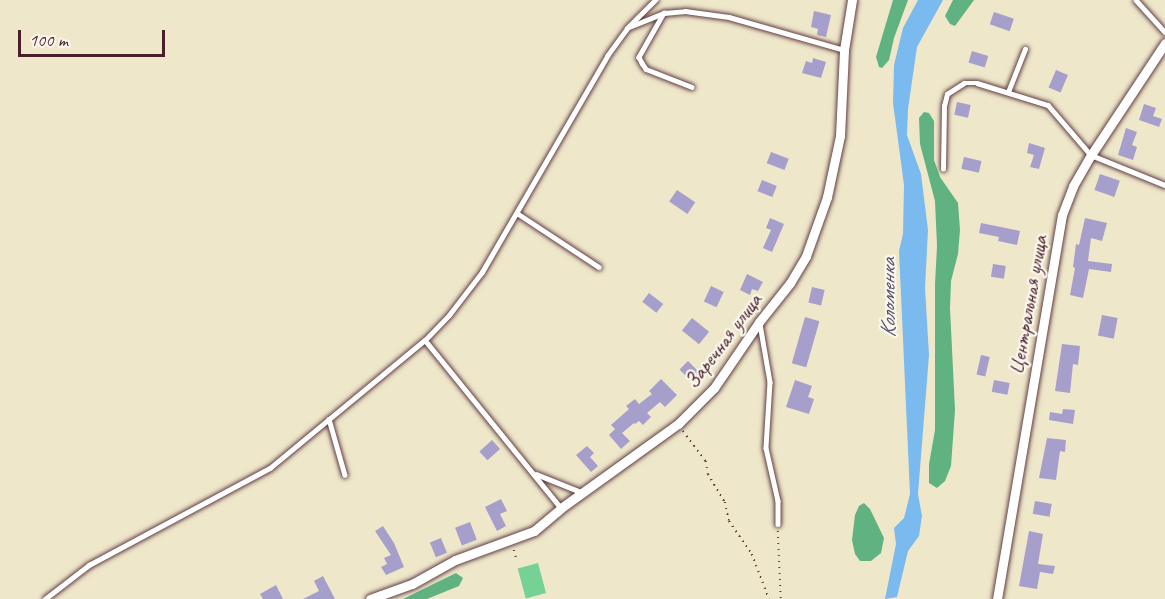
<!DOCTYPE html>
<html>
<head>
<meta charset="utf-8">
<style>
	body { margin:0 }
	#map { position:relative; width:1165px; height:599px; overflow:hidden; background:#eee7ca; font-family:Caveat,sans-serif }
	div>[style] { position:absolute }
	.green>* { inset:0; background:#76d197; transform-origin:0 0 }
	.forest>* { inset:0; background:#60b380 }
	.water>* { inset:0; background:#7bbaef }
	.building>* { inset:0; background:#a69fcc; transform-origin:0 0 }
	.path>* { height:1.5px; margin-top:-0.75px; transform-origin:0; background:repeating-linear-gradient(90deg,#633d43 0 1.5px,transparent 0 6px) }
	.roads { filter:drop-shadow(0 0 2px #633d43) drop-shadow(0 0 2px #633d43) }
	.lane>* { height:4.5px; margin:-2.25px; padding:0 2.25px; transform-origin:2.25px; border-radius:2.25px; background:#fff }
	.street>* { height:9px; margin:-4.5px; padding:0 4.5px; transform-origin:4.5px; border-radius:4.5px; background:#fff }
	span { translate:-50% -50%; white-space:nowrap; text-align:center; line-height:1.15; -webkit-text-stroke:4.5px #fbf7ec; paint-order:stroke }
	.street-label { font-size:21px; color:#4a1f2b }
	.water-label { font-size:22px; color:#5b5570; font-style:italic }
	.scale { position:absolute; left:18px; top:30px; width:147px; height:27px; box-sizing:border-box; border:3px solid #4a1f2b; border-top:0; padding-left:8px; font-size:18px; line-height:21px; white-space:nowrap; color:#4a1f2b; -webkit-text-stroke:4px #fbf7ec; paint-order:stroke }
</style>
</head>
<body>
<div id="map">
	<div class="green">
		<div style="left:538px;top:563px;width:31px;height:21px;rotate:75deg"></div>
	</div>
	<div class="forest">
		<div style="clip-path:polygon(893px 0,908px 0,894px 38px,889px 60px,882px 68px,879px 67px,876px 57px)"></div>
		<div style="clip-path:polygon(953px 0,974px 0,955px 26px,950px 24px,945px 16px)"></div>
		<div style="clip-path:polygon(924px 112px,929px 113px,934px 121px,934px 160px,940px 177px,958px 203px,960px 230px,958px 254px,951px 281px,950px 308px,955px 410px,951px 466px,945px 481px,937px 488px,929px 483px,929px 464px,935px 430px,935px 284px,937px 246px,935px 201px,920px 144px,919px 118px)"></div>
		<div style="clip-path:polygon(864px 503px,870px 509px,884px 538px,881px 553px,871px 561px,860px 561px,855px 554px,852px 540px,855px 515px,859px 506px)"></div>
		<div style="clip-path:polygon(456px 573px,463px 578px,459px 586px,427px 599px,403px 599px)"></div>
	</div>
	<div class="water">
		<div style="clip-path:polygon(918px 0,943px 0,917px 47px,908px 109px,907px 135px,921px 174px,928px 230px,925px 288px,929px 355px,918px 494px,922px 516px,919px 536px,908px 551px,897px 597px,885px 599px,896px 544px,894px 528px,904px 518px,910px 494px,899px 251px,903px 234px,904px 185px,893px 103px,894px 65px,903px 28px)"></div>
	</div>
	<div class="building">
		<div style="clip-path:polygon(814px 11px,831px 15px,826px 37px,817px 35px,818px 29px,811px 27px)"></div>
		<div style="left:994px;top:12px;width:21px;height:13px;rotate:19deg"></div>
		<div style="left:972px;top:51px;width:17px;height:12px;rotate:17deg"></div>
		<div style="clip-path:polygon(813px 58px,826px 62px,821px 78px,802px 73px,806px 61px,812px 63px)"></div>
		<div style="left:1056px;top:70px;width:13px;height:19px;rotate:23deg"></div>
		<div style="left:957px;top:102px;width:14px;height:13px;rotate:12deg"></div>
		<div style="clip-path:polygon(1144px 104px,1156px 108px,1153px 116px,1162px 119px,1159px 127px,1139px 120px)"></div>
		<div style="clip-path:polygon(1126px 128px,1137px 132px,1132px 145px,1137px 147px,1133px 160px,1118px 155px)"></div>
		<div style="clip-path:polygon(1029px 143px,1045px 148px,1039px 169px,1030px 167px,1034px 155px,1027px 153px)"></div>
		<div style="left:771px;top:152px;width:19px;height:12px;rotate:21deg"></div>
		<div style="left:964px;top:157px;width:18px;height:12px;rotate:13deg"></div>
		<div style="left:1100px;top:174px;width:21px;height:17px;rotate:19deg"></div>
		<div style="left:762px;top:180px;width:16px;height:12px;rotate:22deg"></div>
		<div style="left:677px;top:190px;width:22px;height:14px;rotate:34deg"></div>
		<div style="clip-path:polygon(770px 218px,784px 224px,772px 252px,763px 248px,771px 230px,766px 228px)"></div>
		<div style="clip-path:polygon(1085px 218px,1107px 223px,1102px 241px,1091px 238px,1088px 261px,1112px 264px,1111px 272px,1089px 269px,1083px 298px,1070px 295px,1075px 268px,1073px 267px,1076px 244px,1079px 245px)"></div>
		<div style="clip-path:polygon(981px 223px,1020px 231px,1017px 245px,998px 241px,999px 237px,979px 233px)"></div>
		<div style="left:993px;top:264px;width:13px;height:13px;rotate:9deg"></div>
		<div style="clip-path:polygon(747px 274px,763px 282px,758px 291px,752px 289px,750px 295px,740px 290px)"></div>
		<div style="left:711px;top:286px;width:14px;height:17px;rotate:25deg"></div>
		<div style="left:812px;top:287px;width:13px;height:16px;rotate:13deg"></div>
		<div style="left:649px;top:293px;width:18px;height:11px;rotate:38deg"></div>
		<div style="left:1102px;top:315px;width:16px;height:21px;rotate:11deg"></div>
		<div style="left:805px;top:317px;width:15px;height:48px;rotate:16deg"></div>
		<div style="left:692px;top:318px;width:22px;height:16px;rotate:39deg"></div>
		<div style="clip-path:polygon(1062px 344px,1080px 346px,1078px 365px,1073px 364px,1070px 393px,1055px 391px)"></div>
		<div style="left:981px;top:355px;width:9px;height:20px;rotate:13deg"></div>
		<div style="left:688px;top:361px;width:17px;height:12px;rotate:45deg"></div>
		<div style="clip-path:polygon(661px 379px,677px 395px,665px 407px,660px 402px,647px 413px,651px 417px,643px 425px,639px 421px,635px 424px,634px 423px,622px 433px,630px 441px,621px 449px,609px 435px,615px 429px,611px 425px,629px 409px,626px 406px,635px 399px,639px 404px,652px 394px,649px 391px)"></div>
		<div style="clip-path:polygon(795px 380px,812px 386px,808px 397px,814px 399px,809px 414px,786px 407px)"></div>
		<div style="left:994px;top:380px;width:16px;height:12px;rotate:11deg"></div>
		<div style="clip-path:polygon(1063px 409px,1075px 410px,1073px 424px,1049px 420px,1050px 412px,1062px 414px)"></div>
		<div style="clip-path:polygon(1047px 438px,1066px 440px,1065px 452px,1060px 451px,1056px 480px,1039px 478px)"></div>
		<div style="left:492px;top:440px;width:12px;height:17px;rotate:48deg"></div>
		<div style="clip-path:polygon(587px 446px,594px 453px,590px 457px,598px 466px,591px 472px,576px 455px)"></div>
		<div style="clip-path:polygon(501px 499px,507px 511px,500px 514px,506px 526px,497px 531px,485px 507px)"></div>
		<div style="left:1035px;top:501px;width:17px;height:13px;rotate:10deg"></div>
		<div style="left:470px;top:522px;width:19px;height:16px;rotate:69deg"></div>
		<div style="clip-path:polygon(383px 526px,394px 543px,404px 567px,386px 575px,381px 567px,387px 564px,384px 558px,391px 555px,375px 531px)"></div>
		<div style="clip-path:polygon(1029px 531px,1043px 534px,1038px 564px,1055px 566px,1053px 574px,1040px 572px,1037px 589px,1019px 586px)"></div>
		<div style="left:441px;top:538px;width:16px;height:12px;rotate:68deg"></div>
		<div style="clip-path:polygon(323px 576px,335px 599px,303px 599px,319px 591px,314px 581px)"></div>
		<div style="clip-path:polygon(276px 585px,283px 599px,263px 599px,260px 594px)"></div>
	</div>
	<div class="path">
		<div style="left:683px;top:431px;width:38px;rotate:53deg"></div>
		<div style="left:706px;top:461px;width:13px;rotate:81deg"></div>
		<div style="left:708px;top:474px;width:33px;rotate:59deg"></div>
		<div style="left:725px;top:502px;width:19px;rotate:78deg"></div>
		<div style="left:729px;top:521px;width:40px;rotate:55.1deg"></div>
		<div style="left:752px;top:554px;width:48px;rotate:69.3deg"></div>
		<div style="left:778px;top:531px;width:68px;rotate:87.5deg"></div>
		<div style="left:514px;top:550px;width:11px;rotate:75deg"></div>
	</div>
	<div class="roads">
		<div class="lane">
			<div style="left:1136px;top:0;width:43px;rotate:47.8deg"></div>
			<div style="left:664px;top:13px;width:51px;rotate:119.6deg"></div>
			<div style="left:639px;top:57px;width:7px;rotate:63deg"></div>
			<div style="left:642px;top:63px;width:7px;rotate:56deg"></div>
			<div style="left:646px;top:69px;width:49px;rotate:21.4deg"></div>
			<div style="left:629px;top:27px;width:38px;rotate:-22deg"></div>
			<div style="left:664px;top:13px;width:21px;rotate:-5deg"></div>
			<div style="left:685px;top:11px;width:44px;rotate:7.8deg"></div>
			<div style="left:729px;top:17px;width:120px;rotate:16deg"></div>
			<div style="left:1008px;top:92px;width:46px;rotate:-68.4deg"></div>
			<div style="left:943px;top:169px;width:63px;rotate:-89.1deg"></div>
			<div style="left:944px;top:106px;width:12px;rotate:-76deg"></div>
			<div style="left:947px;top:94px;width:20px;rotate:-33deg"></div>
			<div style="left:964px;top:83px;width:13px"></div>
			<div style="left:977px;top:83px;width:74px;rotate:17.2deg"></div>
			<div style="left:1048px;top:105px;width:66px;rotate:49.3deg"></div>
			<div style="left:1091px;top:155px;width:80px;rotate:22.1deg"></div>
			<div style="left:517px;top:213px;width:98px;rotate:33.4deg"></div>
			<div style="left:760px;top:324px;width:59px;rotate:80.2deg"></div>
			<div style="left:770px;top:382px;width:66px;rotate:93.5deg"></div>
			<div style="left:766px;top:448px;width:54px;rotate:77.2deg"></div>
			<div style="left:778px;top:501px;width:23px;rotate:90deg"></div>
			<div style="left:425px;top:340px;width:35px;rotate:-46deg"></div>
			<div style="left:449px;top:315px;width:54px;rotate:-52.5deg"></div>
			<div style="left:482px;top:272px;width:250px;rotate:-59.9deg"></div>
			<div style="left:607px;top:56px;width:34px;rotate:-54deg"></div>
			<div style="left:627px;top:28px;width:40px;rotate:-45deg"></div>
			<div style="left:329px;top:419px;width:58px;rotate:74.1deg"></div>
			<div style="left:536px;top:474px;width:48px;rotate:21.8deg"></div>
			<div style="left:45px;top:599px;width:56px;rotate:-37.7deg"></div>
			<div style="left:89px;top:565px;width:205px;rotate:-28.2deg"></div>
			<div style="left:270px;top:468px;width:201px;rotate:-39.6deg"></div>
			<div style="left:425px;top:340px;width:216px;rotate:51deg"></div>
		</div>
		<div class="street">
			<div style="left:370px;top:599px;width:45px;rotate:-19.7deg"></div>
			<div style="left:412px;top:584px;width:49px;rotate:-29.2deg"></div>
			<div style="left:455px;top:560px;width:84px;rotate:-20.2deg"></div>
			<div style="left:534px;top:531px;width:35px;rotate:-40deg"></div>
			<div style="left:561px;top:508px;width:144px;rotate:-35.7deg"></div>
			<div style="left:678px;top:424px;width:51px;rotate:-45deg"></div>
			<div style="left:714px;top:388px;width:80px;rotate:-55.7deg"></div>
			<div style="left:759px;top:322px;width:50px;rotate:-51.5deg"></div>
			<div style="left:790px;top:283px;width:31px;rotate:-59deg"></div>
			<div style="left:806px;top:256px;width:63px;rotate:-70.4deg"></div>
			<div style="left:827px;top:197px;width:62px;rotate:-78deg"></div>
			<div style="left:840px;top:136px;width:86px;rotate:-87.3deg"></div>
			<div style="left:844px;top:50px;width:51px;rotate:-80.9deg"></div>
			<div style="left:997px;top:599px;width:389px;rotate:-80.4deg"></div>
			<div style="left:1062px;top:215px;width:31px;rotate:-69deg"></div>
			<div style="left:1073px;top:186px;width:36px;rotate:-60deg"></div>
			<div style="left:1091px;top:155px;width:134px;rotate:-56.5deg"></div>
		</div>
	</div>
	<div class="street-label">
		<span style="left:1028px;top:305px;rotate:-80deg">Центральная улица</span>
		<span style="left:723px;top:341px;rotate:-53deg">Заречная улица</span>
	</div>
	<div class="water-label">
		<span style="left:889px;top:298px;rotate:-90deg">Коломенка</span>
	</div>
	<div class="scale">100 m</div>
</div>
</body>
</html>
